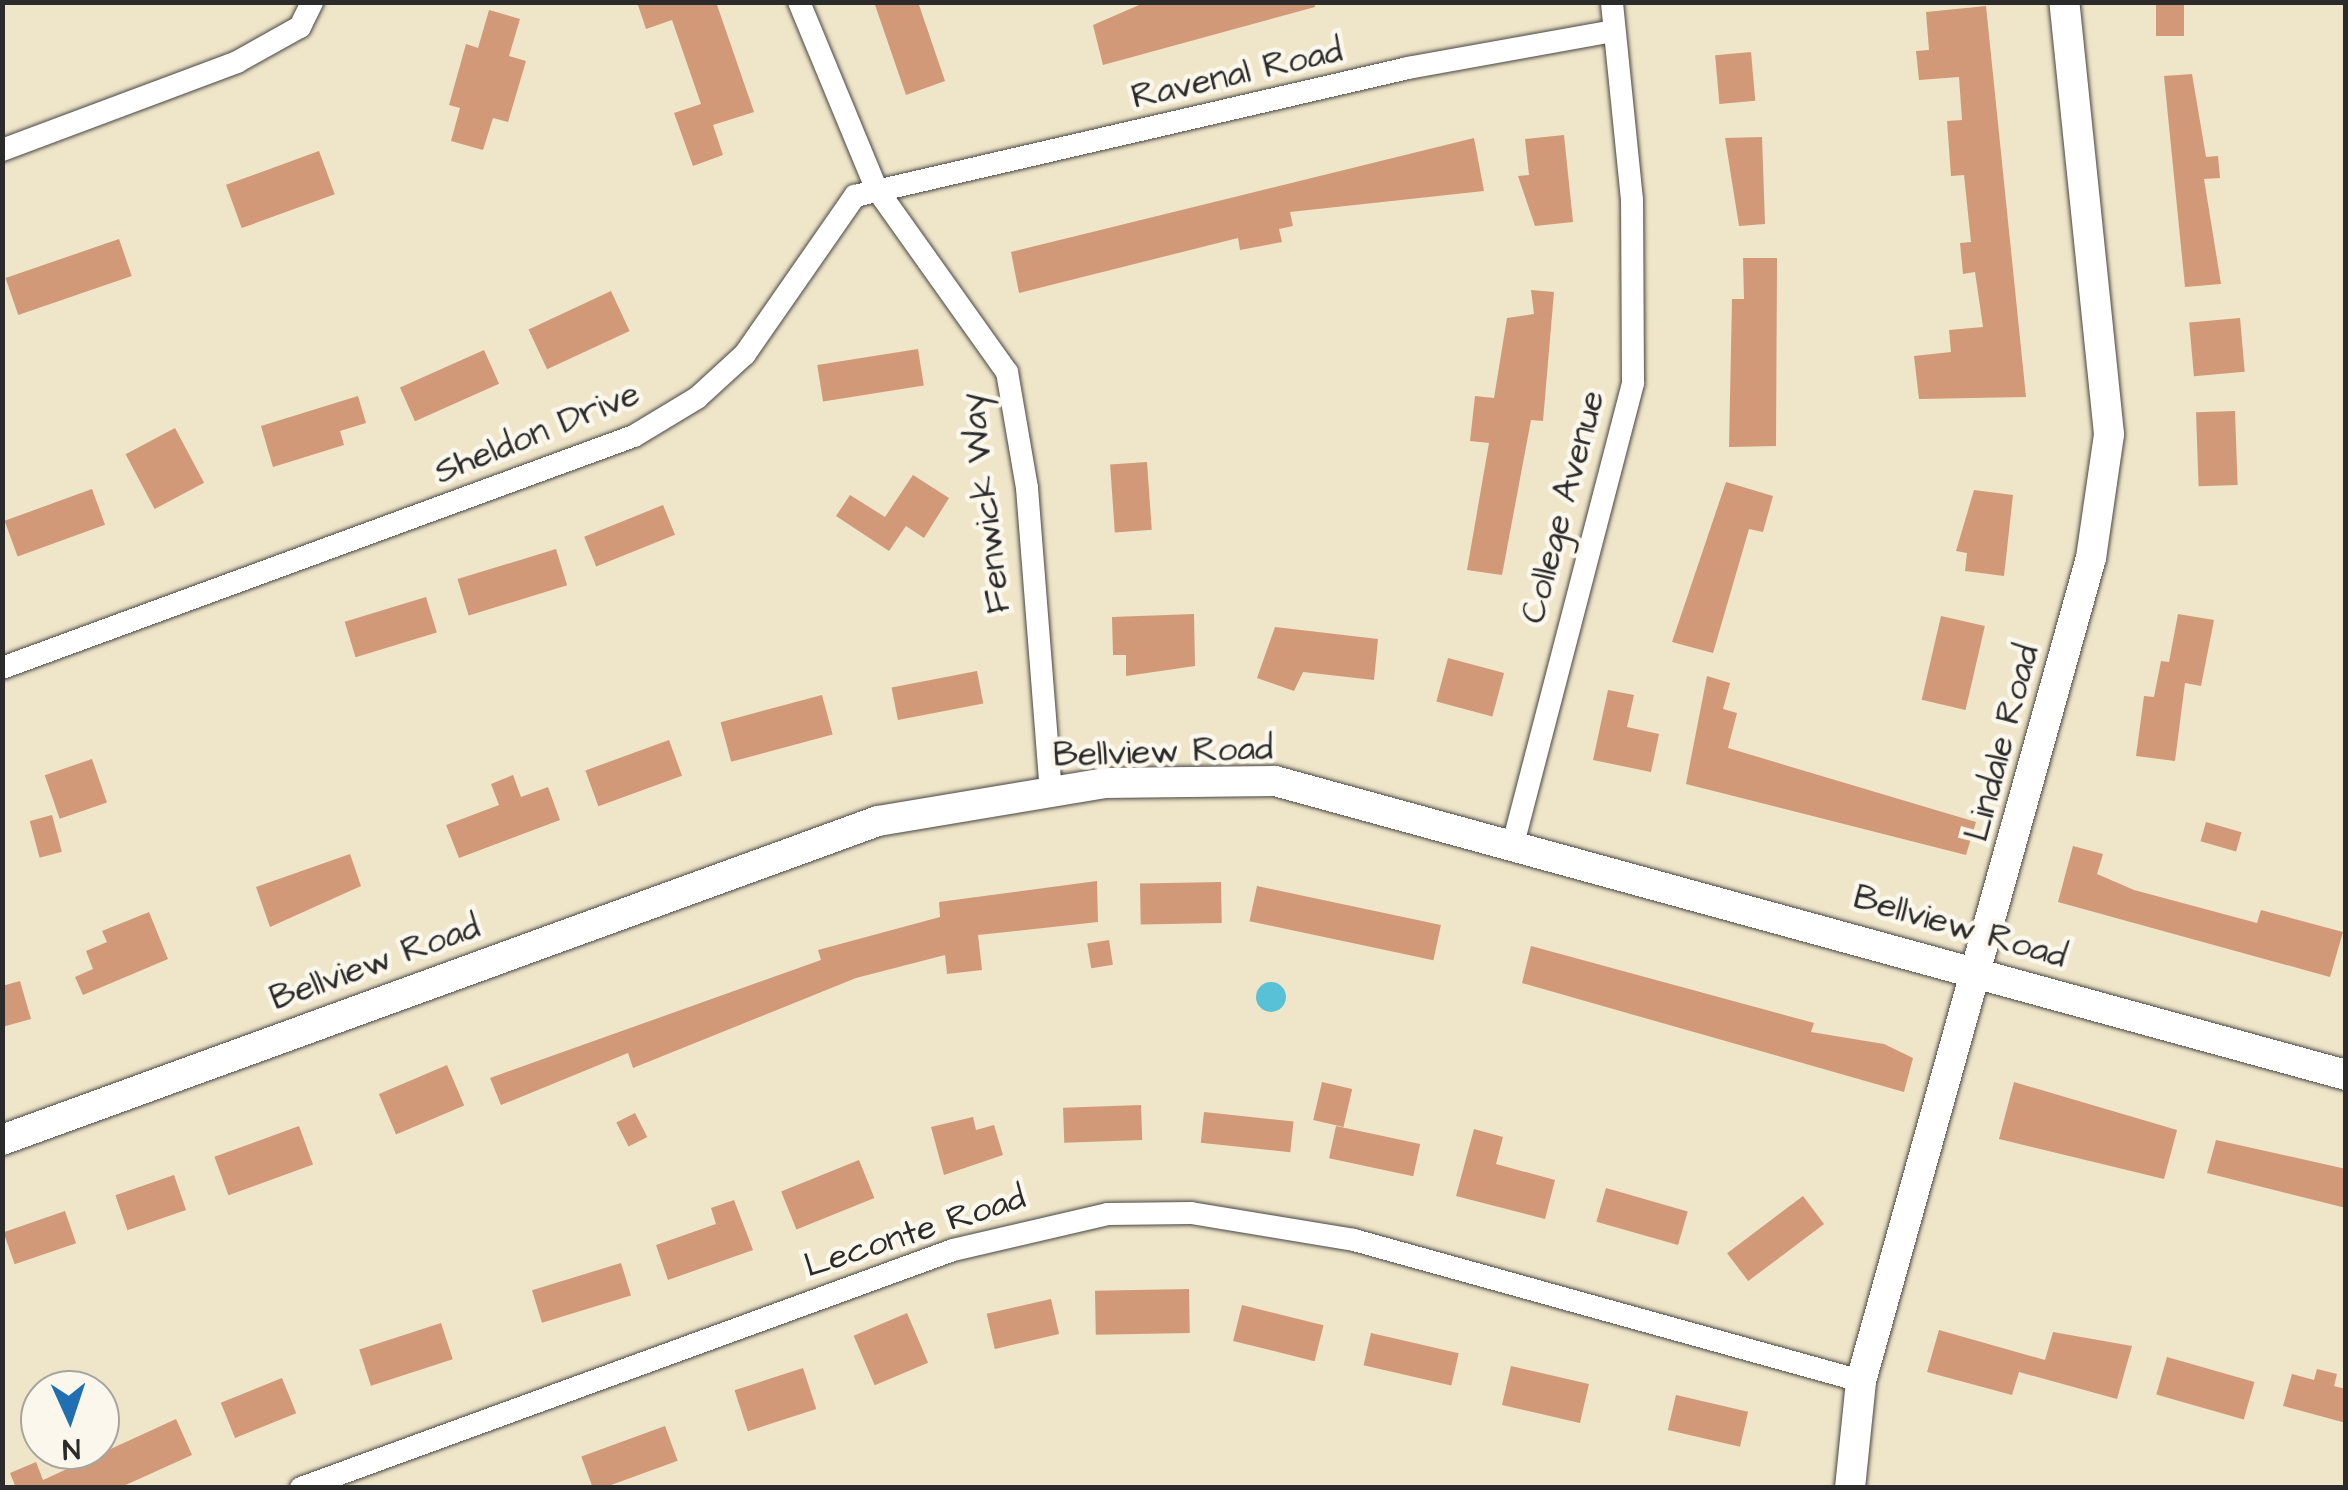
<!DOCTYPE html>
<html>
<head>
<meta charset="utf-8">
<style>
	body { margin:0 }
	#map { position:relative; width:2348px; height:1490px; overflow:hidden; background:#efe5c9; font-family:"Architects Daughter",sans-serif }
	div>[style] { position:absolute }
	.water>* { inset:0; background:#59c1d6 }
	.round { border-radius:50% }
	.building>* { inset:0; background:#d29978; transform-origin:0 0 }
	.roads { filter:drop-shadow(0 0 2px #484743) drop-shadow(0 0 2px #484743) }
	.minor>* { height:22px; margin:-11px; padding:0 11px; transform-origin:11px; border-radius:11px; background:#fff }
	.tertiary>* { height:30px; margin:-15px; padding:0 15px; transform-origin:15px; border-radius:15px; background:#fff }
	span { translate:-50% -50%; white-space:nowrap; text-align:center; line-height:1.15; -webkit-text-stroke:9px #fbf7ec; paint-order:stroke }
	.street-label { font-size:35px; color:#2b2b2b }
	.frame { position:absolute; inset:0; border:5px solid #2b2b2b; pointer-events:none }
	.north { position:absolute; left:20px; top:1370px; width:100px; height:100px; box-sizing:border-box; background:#fbf7ec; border:2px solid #a8a59f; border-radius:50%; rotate:177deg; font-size:28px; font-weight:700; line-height:40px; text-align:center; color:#2b2b2b }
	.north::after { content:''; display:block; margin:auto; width:35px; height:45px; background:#1f6fb2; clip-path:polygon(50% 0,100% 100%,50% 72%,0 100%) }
</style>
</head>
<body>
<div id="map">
	<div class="water">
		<div class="round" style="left:1256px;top:982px;width:30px;height:30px"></div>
	</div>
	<div class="building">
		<div style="clip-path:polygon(637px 2px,716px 2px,754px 112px,713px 125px,723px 155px,693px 166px,674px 113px,701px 104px,672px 20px,646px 29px)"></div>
		<div style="clip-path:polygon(874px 2px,918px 2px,945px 81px,906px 95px)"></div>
		<div style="clip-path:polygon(1146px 2px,1314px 2px,1315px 7px,1103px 65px,1093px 25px)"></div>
		<div style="left:2156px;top:2px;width:28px;height:34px"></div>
		<div style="clip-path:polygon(1986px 6px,2026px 397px,1919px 399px,1914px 356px,1951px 352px,1949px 330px,1983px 327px,1975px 272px,1963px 274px,1960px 243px,1971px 242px,1964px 175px,1951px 176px,1947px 121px,1962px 120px,1959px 77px,1919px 80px,1916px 51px,1929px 50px,1926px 12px)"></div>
		<div style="clip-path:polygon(489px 10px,520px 19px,509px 56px,526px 61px,508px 122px,493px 118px,483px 150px,451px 141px,460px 108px,449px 105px,466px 44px,478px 48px)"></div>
		<div style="left:1751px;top:52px;width:49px;height:36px;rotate:85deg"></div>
		<div style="clip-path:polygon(2192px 74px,2206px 157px,2218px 156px,2220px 178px,2204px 179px,2221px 284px,2185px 287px,2164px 76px)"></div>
		<div style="clip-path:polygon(1564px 135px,1573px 222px,1535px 226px,1518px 176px,1529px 175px,1525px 139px)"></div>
		<div style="clip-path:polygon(1762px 137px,1765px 224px,1739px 226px,1725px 138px)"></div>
		<div style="clip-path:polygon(1474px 138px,1484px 191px,1290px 212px,1293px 226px,1279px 229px,1282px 242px,1240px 250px,1238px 238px,1019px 293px,1011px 252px)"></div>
		<div style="left:319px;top:151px;width:46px;height:99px;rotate:70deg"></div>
		<div style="left:119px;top:239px;width:39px;height:120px;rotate:71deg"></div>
		<div style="clip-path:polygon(1743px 258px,1777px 258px,1776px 446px,1729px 447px,1732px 299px,1744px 299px)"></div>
		<div style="clip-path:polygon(1531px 290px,1554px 292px,1543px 421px,1531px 420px,1502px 575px,1467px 570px,1489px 443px,1470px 441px,1475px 396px,1494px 398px,1507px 318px,1534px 314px)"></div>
		<div style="left:611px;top:291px;width:44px;height:91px;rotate:65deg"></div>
		<div style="left:2240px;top:318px;width:54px;height:51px;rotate:85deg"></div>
		<div style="left:918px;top:349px;width:37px;height:102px;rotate:81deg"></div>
		<div style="left:484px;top:350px;width:37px;height:92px;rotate:66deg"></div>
		<div style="clip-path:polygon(358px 396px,366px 423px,340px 431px,344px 445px,273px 467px,261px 426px)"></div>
		<div style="left:2235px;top:411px;width:74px;height:39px;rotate:88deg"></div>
		<div style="left:175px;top:428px;width:62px;height:56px;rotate:62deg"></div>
		<div style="left:1147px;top:462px;width:68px;height:37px;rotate:86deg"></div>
		<div style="clip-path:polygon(913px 475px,949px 498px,924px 538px,906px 526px,889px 551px,836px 516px,850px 495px,885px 517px)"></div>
		<div style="clip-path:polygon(1726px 482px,1773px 496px,1763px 532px,1749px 529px,1713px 653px,1672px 642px)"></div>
		<div style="left:92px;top:489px;width:38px;height:93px;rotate:70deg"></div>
		<div style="clip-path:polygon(1974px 490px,2013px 495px,2004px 576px,1965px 571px,1967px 553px,1956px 551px)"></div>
		<div style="left:663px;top:505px;width:32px;height:85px;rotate:68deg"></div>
		<div style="left:556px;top:549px;width:38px;height:103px;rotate:73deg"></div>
		<div style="left:426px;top:597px;width:37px;height:85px;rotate:73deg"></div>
		<div style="clip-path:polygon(1194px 614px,1195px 666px,1126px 676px,1126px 655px,1113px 655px,1112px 617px)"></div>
		<div style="clip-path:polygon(2178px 614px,2214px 620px,2201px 686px,2185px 683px,2175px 761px,2136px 756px,2144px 696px,2154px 697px,2161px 661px,2169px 662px)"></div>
		<div style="left:1941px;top:616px;width:45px;height:86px;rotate:13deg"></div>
		<div style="clip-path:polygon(1275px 627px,1378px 639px,1374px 680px,1303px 672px,1294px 691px,1257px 678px)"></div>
		<div style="left:1448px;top:658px;width:58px;height:45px;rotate:15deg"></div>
		<div style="left:977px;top:671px;width:33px;height:87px;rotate:79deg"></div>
		<div style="clip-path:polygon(1707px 676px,1730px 683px,1723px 709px,1737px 713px,1728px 748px,1976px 822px,1966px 855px,1686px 784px)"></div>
		<div style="clip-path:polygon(1608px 690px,1634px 695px,1627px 727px,1659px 734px,1651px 772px,1593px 760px)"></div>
		<div style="left:822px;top:695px;width:41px;height:105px;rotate:75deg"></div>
		<div style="left:669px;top:740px;width:38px;height:89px;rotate:70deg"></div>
		<div style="left:92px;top:759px;width:46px;height:50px;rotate:71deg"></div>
		<div style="clip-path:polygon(513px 775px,521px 797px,548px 787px,560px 820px,459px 858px,446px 825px,499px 805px,491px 784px)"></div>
		<div style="left:52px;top:815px;width:38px;height:23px;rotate:75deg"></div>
		<div style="left:2206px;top:822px;width:37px;height:20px;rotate:16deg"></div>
		<div style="clip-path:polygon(2073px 846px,2103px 854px,2097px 874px,2134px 890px,2257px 923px,2261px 910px,2343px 932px,2330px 977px,2058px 902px)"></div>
		<div style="clip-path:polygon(350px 854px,361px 886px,270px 927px,256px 887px)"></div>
		<div style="clip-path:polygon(1097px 881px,1098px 922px,978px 935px,982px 970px,947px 974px,945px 955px,856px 978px,633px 1068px,628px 1053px,501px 1105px,490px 1078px,821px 960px,818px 950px,940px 917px,939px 902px)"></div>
		<div style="left:1221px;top:882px;width:41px;height:81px;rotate:89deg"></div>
		<div style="left:1257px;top:886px;width:188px;height:36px;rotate:12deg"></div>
		<div style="clip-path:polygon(149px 912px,168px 959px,83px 995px,75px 977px,93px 969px,86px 951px,107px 942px,102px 931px)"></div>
		<div style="left:1109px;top:940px;width:25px;height:22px;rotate:81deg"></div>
		<div style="clip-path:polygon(1531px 946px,1814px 1023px,1811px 1032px,1884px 1044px,1913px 1058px,1904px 1092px,1522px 983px)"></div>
		<div style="clip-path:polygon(20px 981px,31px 1019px,2px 1027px,2px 986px)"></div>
		<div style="left:447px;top:1065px;width:44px;height:74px;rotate:67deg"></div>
		<div style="left:1322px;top:1082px;width:31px;height:39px;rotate:13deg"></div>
		<div style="clip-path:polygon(2014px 1082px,2177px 1130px,2164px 1179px,1999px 1139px)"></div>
		<div style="left:1141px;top:1105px;width:35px;height:78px;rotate:88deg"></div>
		<div style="left:1204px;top:1112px;width:90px;height:31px;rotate:6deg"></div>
		<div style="left:635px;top:1113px;width:27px;height:21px;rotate:63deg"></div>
		<div style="clip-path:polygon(973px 1117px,976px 1130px,994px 1125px,1003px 1155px,944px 1175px,931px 1127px)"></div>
		<div style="left:299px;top:1126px;width:41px;height:90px;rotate:70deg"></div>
		<div style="left:1336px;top:1126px;width:86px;height:33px;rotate:12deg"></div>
		<div style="clip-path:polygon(1474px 1129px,1503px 1137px,1496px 1164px,1555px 1180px,1545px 1219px,1456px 1196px)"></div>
		<div style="clip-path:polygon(2216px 1140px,2346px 1169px,2346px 1208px,2207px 1173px)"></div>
		<div style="left:859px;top:1160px;width:41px;height:84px;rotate:68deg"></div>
		<div style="left:174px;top:1175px;width:37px;height:62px;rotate:71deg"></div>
		<div style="left:1606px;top:1188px;width:85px;height:35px;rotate:16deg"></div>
		<div style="left:1803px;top:1196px;width:35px;height:95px;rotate:53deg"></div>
		<div style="clip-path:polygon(734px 1200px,753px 1250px,668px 1280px,656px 1245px,716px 1224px,711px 1208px)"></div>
		<div style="left:65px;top:1211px;width:34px;height:65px;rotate:71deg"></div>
		<div style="left:621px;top:1263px;width:34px;height:93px;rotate:73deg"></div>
		<div style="left:1189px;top:1289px;width:44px;height:94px;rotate:89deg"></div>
		<div style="left:1051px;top:1299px;width:36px;height:66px;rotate:77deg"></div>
		<div style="left:1242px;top:1305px;width:84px;height:37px;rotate:14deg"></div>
		<div style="left:907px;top:1313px;width:54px;height:58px;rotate:67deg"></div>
		<div style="left:441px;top:1323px;width:38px;height:86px;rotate:72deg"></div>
		<div style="clip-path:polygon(1939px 1330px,2045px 1360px,2053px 1332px,2132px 1346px,2117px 1399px,2019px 1372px,2012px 1395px,1927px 1372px)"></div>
		<div style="left:1371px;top:1333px;width:90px;height:33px;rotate:13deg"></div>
		<div style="left:2167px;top:1357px;width:91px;height:39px;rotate:16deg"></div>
		<div style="left:1511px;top:1366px;width:80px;height:40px;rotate:13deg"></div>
		<div style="left:803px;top:1368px;width:43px;height:72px;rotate:72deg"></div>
		<div style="clip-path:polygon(2317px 1369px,2337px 1374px,2334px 1386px,2346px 1389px,2346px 1423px,2283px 1406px,2292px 1374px,2314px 1380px)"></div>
		<div style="left:282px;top:1378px;width:38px;height:66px;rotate:68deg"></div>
		<div style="left:1676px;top:1395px;width:74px;height:36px;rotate:13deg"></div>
		<div style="clip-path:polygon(176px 1419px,192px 1455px,119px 1488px,16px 1488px,10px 1473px,36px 1462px,43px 1480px)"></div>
		<div style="left:665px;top:1426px;width:37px;height:89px;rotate:70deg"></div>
	</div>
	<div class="roads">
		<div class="minor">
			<div style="left:799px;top:2px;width:201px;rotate:67.5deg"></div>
			<div style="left:876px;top:188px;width:226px;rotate:54.6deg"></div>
			<div style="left:1007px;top:372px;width:118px;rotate:80.2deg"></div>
			<div style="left:1027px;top:488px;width:303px;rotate:85.5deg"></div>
			<div style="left:2px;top:150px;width:251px;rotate:-20.5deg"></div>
			<div style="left:237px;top:62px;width:72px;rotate:-29.1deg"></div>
			<div style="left:300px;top:27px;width:28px;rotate:-64deg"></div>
			<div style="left:2px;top:668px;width:673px;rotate:-20.16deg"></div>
			<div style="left:634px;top:436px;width:74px;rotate:-31.1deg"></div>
			<div style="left:697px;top:398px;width:65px;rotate:-42.5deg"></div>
			<div style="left:745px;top:354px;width:193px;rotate:-55.2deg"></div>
			<div style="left:855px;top:196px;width:568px;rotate:-13.03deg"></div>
			<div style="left:1408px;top:68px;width:209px;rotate:-10.2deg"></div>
			<div style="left:1513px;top:844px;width:476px;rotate:-75.4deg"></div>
			<div style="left:1633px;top:383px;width:183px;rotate:-90.3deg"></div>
			<div style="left:1632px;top:200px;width:199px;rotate:-95.8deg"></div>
			<div style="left:301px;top:1488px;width:694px;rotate:-20.05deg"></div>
			<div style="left:953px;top:1250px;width:159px;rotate:-13.1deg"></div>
			<div style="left:1108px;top:1214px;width:83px;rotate:-0.7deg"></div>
			<div style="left:1191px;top:1213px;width:165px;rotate:9.4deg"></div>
			<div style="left:1354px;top:1240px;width:526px;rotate:15.54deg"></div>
		</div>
		<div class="tertiary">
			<div style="left:2px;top:1140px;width:932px;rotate:-20.01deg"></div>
			<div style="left:878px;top:821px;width:229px;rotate:-9.5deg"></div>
			<div style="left:1104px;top:783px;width:171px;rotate:-0.7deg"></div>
			<div style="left:1275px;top:781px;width:1111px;rotate:15.35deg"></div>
			<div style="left:1850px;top:1488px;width:108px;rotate:-84.1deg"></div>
			<div style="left:1861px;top:1381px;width:855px;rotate:-74.39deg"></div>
			<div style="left:2091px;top:558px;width:125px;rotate:-81.7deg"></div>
			<div style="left:2109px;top:434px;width:434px;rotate:-95.9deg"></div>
		</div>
	</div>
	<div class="street-label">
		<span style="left:1237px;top:74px;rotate:-13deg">Ravenal Road</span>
		<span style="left:537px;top:433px;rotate:-22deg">Sheldon Drive</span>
		<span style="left:986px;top:503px;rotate:-97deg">Fenwick Way</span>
		<span style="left:1563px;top:507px;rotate:-75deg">College Avenue</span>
		<span style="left:2002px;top:743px;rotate:-75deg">Lindale Road</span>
		<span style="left:1163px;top:752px;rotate:-2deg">Bellview Road</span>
		<span style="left:1960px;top:927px;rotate:16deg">Bellview Road</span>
		<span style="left:375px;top:963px;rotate:-20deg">Bellview Road</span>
		<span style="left:915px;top:1232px;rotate:-18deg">Leconte Road</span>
	</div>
	<div class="frame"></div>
	<div class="north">N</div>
</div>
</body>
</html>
